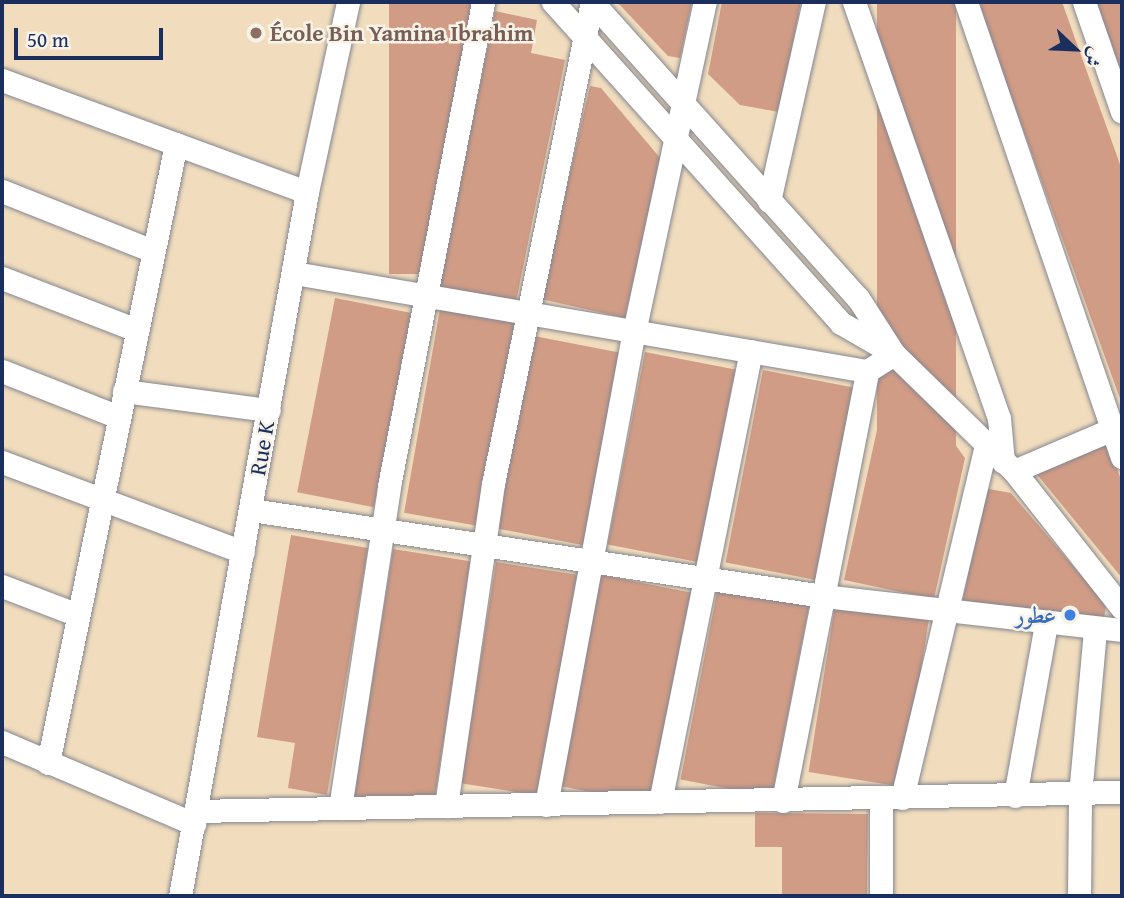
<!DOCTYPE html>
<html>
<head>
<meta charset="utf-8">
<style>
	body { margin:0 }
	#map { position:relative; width:1124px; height:898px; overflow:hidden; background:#f1ddbe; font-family:"Gentium Book Plus",Amiri,serif }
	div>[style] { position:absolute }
	.building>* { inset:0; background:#d19c86; transform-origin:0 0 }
	.roads { filter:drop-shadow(0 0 2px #86868e) drop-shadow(0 0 2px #86868e) }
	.minor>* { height:23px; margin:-11.5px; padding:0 11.5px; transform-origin:11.5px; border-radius:11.5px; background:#fff }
	.dots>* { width:19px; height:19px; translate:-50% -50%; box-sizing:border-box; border:4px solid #f7f3e8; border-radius:50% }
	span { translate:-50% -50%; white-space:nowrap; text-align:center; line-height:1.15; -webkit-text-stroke:5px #f7f3e8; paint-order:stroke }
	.education-label { font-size:23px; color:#785e54; font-weight:700 }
	.left { translate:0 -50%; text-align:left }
	.street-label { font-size:23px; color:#1b2f5e }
	.shop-label { font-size:23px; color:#366cbe; font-weight:700 }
	.right { translate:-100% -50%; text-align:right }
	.frame { position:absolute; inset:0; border:4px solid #1b2f5e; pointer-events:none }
	.north { position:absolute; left:1040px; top:14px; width:70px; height:70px; -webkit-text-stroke:5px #f7f3e8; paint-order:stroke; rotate:113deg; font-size:19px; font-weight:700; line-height:28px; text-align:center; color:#1b2f5e }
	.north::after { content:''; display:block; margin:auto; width:24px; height:32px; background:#1b2f5e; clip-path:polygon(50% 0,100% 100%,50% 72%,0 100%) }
	.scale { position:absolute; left:14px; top:28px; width:149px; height:32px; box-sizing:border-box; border:4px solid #1b2f5e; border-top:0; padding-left:9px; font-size:21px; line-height:24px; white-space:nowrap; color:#1b2f5e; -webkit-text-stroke:5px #f7f3e8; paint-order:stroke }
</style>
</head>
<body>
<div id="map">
	<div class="building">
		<div style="left:389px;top:2px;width:82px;height:272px"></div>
		<div style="clip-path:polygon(617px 2px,692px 2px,680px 58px,668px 56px)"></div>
		<div style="clip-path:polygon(722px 2px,801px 2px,779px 112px,740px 105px,708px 74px)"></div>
		<div style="left:877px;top:2px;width:79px;height:472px"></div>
		<div style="clip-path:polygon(977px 2px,1062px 2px,1122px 170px,1122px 404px)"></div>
		<div style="clip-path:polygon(1095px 2px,1122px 2px,1122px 76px)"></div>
		<div style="clip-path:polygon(495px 11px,537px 20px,531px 53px,565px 60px,516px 302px,439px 286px)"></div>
		<div style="clip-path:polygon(590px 86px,601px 88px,661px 159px,625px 318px,541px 299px)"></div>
		<div style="left:335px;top:298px;width:78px;height:198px;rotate:11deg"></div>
		<div style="left:440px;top:309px;width:77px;height:207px;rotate:10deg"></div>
		<div style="left:534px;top:336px;width:92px;height:196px;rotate:11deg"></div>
		<div style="left:645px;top:352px;width:92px;height:196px;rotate:11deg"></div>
		<div style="left:763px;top:370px;width:92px;height:196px;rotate:11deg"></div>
		<div style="clip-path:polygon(888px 380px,911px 385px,965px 458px,934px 599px,844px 580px)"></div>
		<div style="clip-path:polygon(1107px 442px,1122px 482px,1122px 578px,1035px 472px)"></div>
		<div style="clip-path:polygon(984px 488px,1011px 493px,1106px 605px,1103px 626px,963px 600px)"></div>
		<div style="clip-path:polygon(291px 535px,368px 548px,327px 795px,288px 788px,295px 743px,257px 737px)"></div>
		<div style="left:393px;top:549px;width:80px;height:250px;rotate:9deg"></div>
		<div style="left:496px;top:562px;width:82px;height:224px;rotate:9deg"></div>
		<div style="left:601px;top:575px;width:93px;height:215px;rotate:11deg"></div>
		<div style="left:718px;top:587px;width:93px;height:196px;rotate:11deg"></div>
		<div style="left:835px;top:605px;width:95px;height:169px;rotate:9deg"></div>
		<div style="clip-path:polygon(755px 813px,868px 814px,867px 896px,782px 896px,782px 847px,755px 847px)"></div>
	</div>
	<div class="roads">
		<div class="minor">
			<div style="left:553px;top:2px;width:431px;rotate:48.1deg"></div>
			<div style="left:841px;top:323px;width:58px;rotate:30.1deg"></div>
			<div style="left:592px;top:2px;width:398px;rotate:48.1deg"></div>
			<div style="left:858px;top:298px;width:67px;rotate:57.3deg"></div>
			<div style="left:894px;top:354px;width:168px;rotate:44.3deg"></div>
			<div style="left:1014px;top:471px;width:174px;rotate:51.8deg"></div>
			<div style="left:854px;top:2px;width:441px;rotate:70.8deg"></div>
			<div style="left:999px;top:418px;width:44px;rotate:84.8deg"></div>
			<div style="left:966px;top:2px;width:481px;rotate:71.1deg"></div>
			<div style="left:1084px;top:2px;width:116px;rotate:70.9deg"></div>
			<div style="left:2px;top:80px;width:325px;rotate:20.2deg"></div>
			<div style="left:2px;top:191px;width:162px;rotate:21.7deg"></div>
			<div style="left:769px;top:201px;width:204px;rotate:-77.3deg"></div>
			<div style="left:294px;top:273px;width:581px;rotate:9.71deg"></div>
			<div style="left:867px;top:371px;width:32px;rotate:-32deg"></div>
			<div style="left:2px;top:278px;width:145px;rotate:21.1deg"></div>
			<div style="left:2px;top:371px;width:126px;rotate:21.5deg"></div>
			<div style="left:124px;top:391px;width:146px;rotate:7.5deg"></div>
			<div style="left:2px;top:462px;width:257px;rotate:20.5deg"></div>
			<div style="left:1014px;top:471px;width:117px;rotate:-23.1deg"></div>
			<div style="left:251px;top:510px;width:578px;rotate:8.55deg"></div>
			<div style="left:823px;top:596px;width:301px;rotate:6.5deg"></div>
			<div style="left:2px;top:586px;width:81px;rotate:20.9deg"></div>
			<div style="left:2px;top:742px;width:209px;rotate:23.1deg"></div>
			<div style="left:48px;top:763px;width:632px;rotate:-78.32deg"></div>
			<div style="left:1015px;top:796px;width:176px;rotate:-79.8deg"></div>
			<div style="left:902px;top:798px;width:363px;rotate:-76.6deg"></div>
			<div style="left:881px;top:799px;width:97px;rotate:90deg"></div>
			<div style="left:783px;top:801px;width:438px;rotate:-78.9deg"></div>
			<div style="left:660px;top:802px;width:460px;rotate:-78.6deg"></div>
			<div style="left:546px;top:805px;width:481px;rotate:-79.5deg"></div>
			<div style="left:634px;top:332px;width:338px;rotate:-77.9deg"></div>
			<div style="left:446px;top:806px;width:325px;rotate:-81.7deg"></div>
			<div style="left:493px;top:484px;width:492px;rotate:-78.4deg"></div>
			<div style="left:340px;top:808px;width:326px;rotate:-81.3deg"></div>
			<div style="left:389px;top:486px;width:493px;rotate:-79deg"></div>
			<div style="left:196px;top:811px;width:926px;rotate:-1.18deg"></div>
			<div style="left:180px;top:896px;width:715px;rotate:-79.77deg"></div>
			<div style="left:307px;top:192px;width:194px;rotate:-77.8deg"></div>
			<div style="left:1079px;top:896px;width:101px;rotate:-89.4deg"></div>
			<div style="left:1080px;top:795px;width:167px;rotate:-84.8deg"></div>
		</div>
	</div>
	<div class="dots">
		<div style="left:256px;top:33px;background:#8d6e63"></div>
		<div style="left:1070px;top:615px;background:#3f7fe0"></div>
	</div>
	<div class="education-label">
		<span class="left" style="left:270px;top:33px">École Bin Yamina Ibrahim</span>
	</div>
	<div class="street-label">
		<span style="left:262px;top:448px;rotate:-80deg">Rue K</span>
	</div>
	<div class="shop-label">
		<span class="right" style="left:1056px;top:615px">عطور</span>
	</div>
	<div class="frame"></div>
	<div class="north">ش</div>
	<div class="scale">50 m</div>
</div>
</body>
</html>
